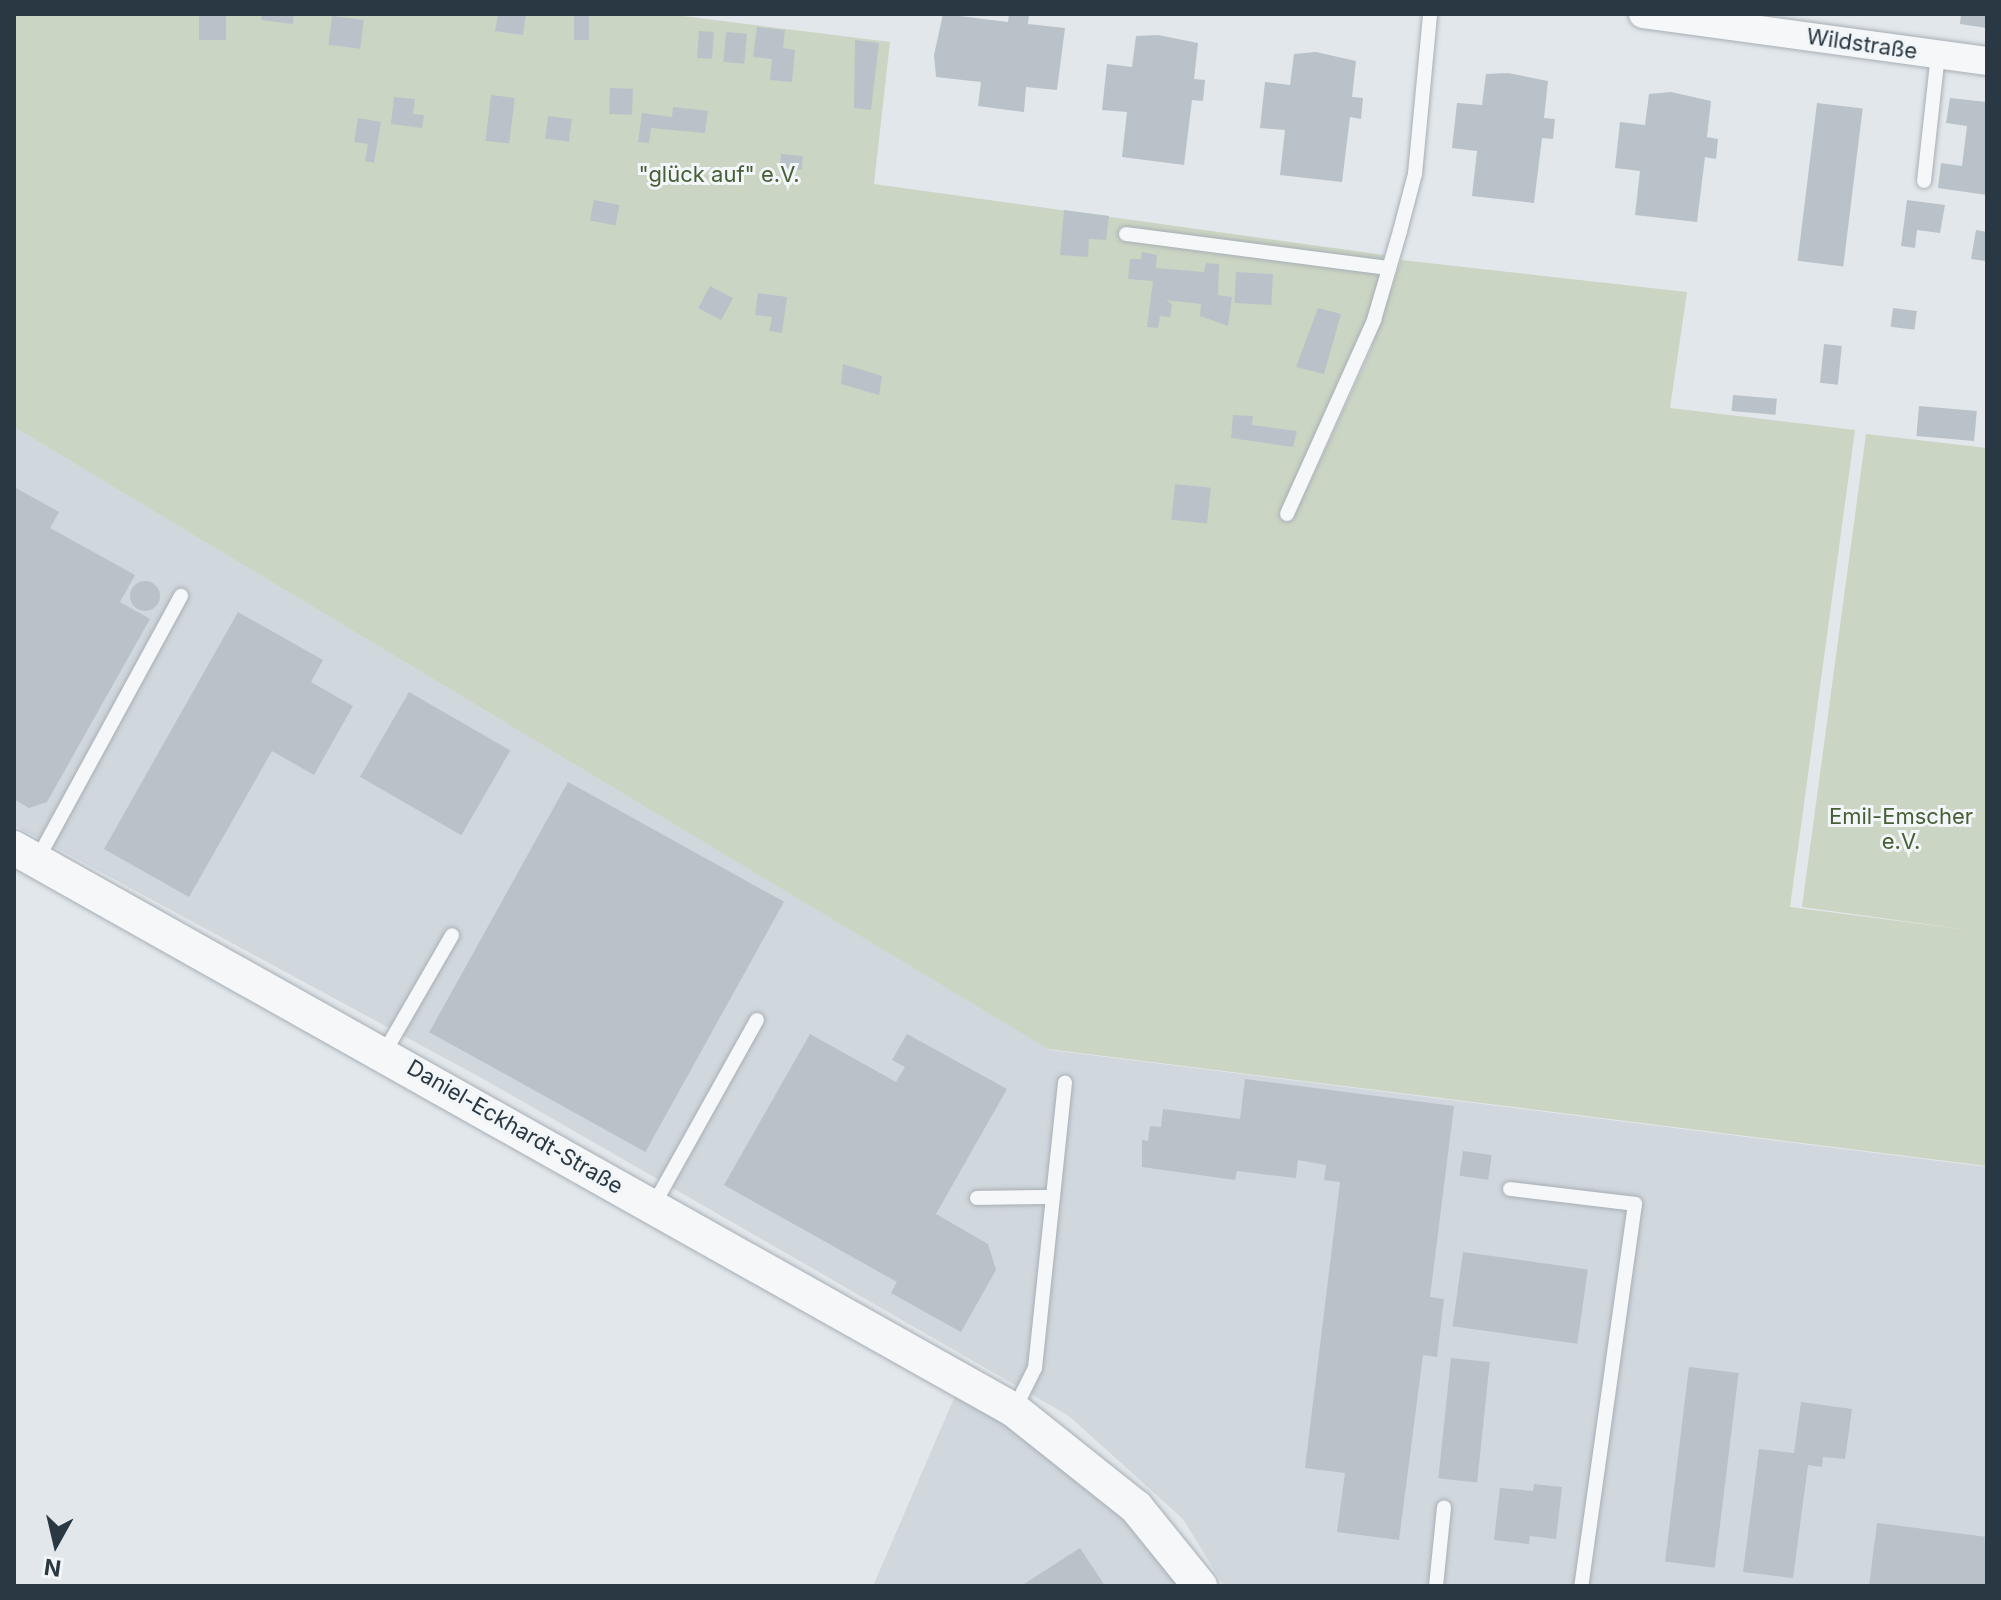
<!DOCTYPE html>
<html>
<head>
<meta charset="utf-8">
<style>
	body { margin:0 }
	#map { position:relative; width:2001px; height:1600px; overflow:hidden; background:#e2e7eb; font-family:Inter,sans-serif }
	div>[style] { position:absolute }
	.built>* { inset:0; background:#d0d7dd }
	.green>* { inset:0; background:#cbd5c3 }
	.building>* { inset:0; background:#b9c2c8; transform-origin:0 0 }
	.round { border-radius:50% }
	.roads { filter:drop-shadow(0 0 2px #a7afb5) drop-shadow(0 0 2px #a7afb5) }
	.service>* { height:14px; margin:-7px; padding:0 7px; transform-origin:7px; border-radius:7px; background:#f5f7f9 }
	.minor>* { height:28px; margin:-14px; padding:0 14px; transform-origin:14px; border-radius:14px; background:#f5f7f9 }
	.tertiary>* { height:34px; margin:-17px; padding:0 17px; transform-origin:17px; border-radius:17px; background:#f5f7f9 }
	span { translate:-50% -50%; white-space:nowrap; text-align:center; line-height:1.15; -webkit-text-stroke:6px #f2f6f8; paint-order:stroke }
	.street-label { font-size:22px; color:#293843 }
	.park-label { font-size:22px; color:#475f36 }
	.frame { position:absolute; inset:0; border:16px solid #293843; pointer-events:none }
	.north { position:absolute; left:16px; top:1504px; width:80px; height:80px; -webkit-text-stroke:6px #f2f6f8; paint-order:stroke; rotate:188deg; font-size:22px; font-weight:700; line-height:32px; text-align:center; color:#293843 }
	.north::after { content:''; display:block; margin:auto; width:28px; height:36px; background:#293843; clip-path:polygon(50% 0,100% 100%,50% 72%,0 100%) }
</style>
</head>
<body>
<div id="map">
	<div class="built">
		<div style="clip-path:polygon(14px 427px,1050px 1050px,1987px 1167px,1987px 1586px,1224px 1586px,1183px 1519px,1069px 1416px,487px 1081px,14px 825px)"></div>
		<div style="clip-path:polygon(955px 1396px,1002px 1419px,1122px 1513px,1188px 1586px,873px 1586px)"></div>
	</div>
	<div class="green">
		<div style="clip-path:polygon(14px 14px,667px 14px,890px 42px,874px 184px,1384px 255px,1379px 290px,1356px 353px,1294px 489px,1305px 493px,1370px 352px,1401px 260px,1687px 292px,1670px 408px,1855px 430px,1790px 907px,1976px 931px,1802px 907px,1866px 434px,1987px 448px,1987px 1166px,1048px 1049px,14px 427px)"></div>
	</div>
	<div class="building">
		<div style="left:199px;top:14px;width:27px;height:26px"></div>
		<div style="clip-path:polygon(262px 14px,294px 14px,293px 24px,261px 20px)"></div>
		<div style="clip-path:polygon(498px 14px,526px 14px,523px 35px,495px 31px)"></div>
		<div style="left:574px;top:14px;width:15px;height:26px"></div>
		<div style="clip-path:polygon(943px 14px,1008px 22px,1009px 14px,1029px 14px,1028px 24px,1065px 28px,1057px 90px,1026px 87px,1024px 112px,978px 106px,981px 82px,936px 77px,934px 55px)"></div>
		<div style="clip-path:polygon(1961px 14px,1987px 14px,1987px 28px,1960px 24px)"></div>
		<div style="left:332px;top:16px;width:32px;height:29px;rotate:7deg"></div>
		<div style="clip-path:polygon(757px 27px,785px 30px,783px 48px,795px 50px,792px 82px,770px 80px,772px 59px,753px 57px)"></div>
		<div style="left:699px;top:31px;width:15px;height:27px;rotate:4deg"></div>
		<div style="left:726px;top:32px;width:21px;height:30px;rotate:5deg"></div>
		<div style="clip-path:polygon(1158px 35px,1198px 43px,1194px 79px,1205px 80px,1203px 101px,1192px 100px,1184px 165px,1122px 157px,1127px 112px,1102px 110px,1107px 64px,1132px 67px,1136px 36px)"></div>
		<div style="clip-path:polygon(855px 40px,879px 43px,871px 110px,854px 108px)"></div>
		<div style="clip-path:polygon(1316px 52px,1356px 61px,1352px 97px,1363px 98px,1361px 119px,1350px 117px,1342px 182px,1280px 175px,1285px 130px,1260px 128px,1265px 82px,1290px 85px,1294px 54px)"></div>
		<div style="clip-path:polygon(1508px 73px,1548px 81px,1544px 118px,1555px 119px,1553px 139px,1542px 138px,1534px 203px,1472px 196px,1477px 151px,1452px 148px,1457px 103px,1482px 105px,1486px 74px)"></div>
		<div style="left:610px;top:88px;width:23px;height:26px;rotate:2deg"></div>
		<div style="clip-path:polygon(1671px 92px,1711px 101px,1707px 137px,1718px 139px,1716px 159px,1705px 157px,1697px 222px,1635px 215px,1640px 171px,1615px 168px,1620px 122px,1645px 125px,1649px 94px)"></div>
		<div style="left:491px;top:95px;width:24px;height:46px;rotate:7deg"></div>
		<div style="clip-path:polygon(394px 97px,415px 99px,413px 114px,424px 115px,422px 128px,391px 124px)"></div>
		<div style="clip-path:polygon(1950px 98px,1987px 102px,1987px 195px,1938px 188px,1941px 163px,1962px 166px,1967px 126px,1946px 123px)"></div>
		<div style="left:1817px;top:103px;width:46px;height:159px;rotate:7deg"></div>
		<div style="clip-path:polygon(673px 107px,708px 111px,705px 133px,651px 128px,649px 143px,638px 142px,642px 113px,672px 117px)"></div>
		<div style="left:548px;top:116px;width:24px;height:23px;rotate:7deg"></div>
		<div style="clip-path:polygon(358px 118px,381px 122px,374px 163px,365px 161px,368px 144px,354px 142px)"></div>
		<div style="left:781px;top:154px;width:22px;height:14px;rotate:5deg"></div>
		<div style="left:594px;top:200px;width:26px;height:21px;rotate:11deg"></div>
		<div style="clip-path:polygon(1907px 200px,1945px 205px,1940px 233px,1917px 230px,1915px 248px,1901px 246px)"></div>
		<div style="clip-path:polygon(1064px 210px,1109px 216px,1106px 240px,1089px 239px,1088px 257px,1060px 255px)"></div>
		<div style="clip-path:polygon(1976px 230px,1987px 232px,1986px 261px,1971px 259px)"></div>
		<div style="clip-path:polygon(1142px 252px,1157px 255px,1156px 268px,1204px 272px,1206px 263px,1219px 264px,1218px 295px,1232px 297px,1228px 326px,1200px 316px,1201px 304px,1166px 300px,1172px 304px,1170px 317px,1160px 316px,1158px 328px,1147px 327px,1153px 281px,1128px 279px,1130px 259px,1141px 259px)"></div>
		<div style="left:1236px;top:272px;width:37px;height:31px;rotate:3deg"></div>
		<div style="left:710px;top:286px;width:26px;height:25px;rotate:28deg"></div>
		<div style="clip-path:polygon(758px 293px,787px 297px,782px 333px,769px 331px,772px 317px,755px 315px)"></div>
		<div style="clip-path:polygon(1318px 308px,1341px 314px,1324px 374px,1296px 367px)"></div>
		<div style="left:1893px;top:308px;width:24px;height:19px;rotate:7deg"></div>
		<div style="left:1824px;top:344px;width:18px;height:39px;rotate:6deg"></div>
		<div style="clip-path:polygon(843px 364px,882px 376px,879px 395px,841px 384px)"></div>
		<div style="left:1733px;top:395px;width:44px;height:16px;rotate:5deg"></div>
		<div style="left:1919px;top:406px;width:58px;height:30px;rotate:5deg"></div>
		<div style="clip-path:polygon(1233px 415px,1253px 416px,1252px 425px,1297px 431px,1293px 447px,1231px 438px)"></div>
		<div style="left:1175px;top:484px;width:36px;height:36px;rotate:6deg"></div>
		<div style="clip-path:polygon(14px 487px,59px 512px,50px 528px,135px 575px,120px 602px,150px 619px,47px 802px,29px 808px,14px 799px)"></div>
		<div class="round" style="left:130px;top:581px;width:30px;height:30px"></div>
		<div style="clip-path:polygon(238px 612px,323px 660px,311px 682px,353px 706px,314px 775px,272px 751px,189px 897px,104px 849px)"></div>
		<div style="left:409px;top:692px;width:117px;height:98px;rotate:30deg"></div>
		<div style="left:568px;top:782px;width:247px;height:286px;rotate:29deg"></div>
		<div style="clip-path:polygon(810px 1034px,896px 1082px,905px 1067px,892px 1060px,907px 1034px,1007px 1089px,936px 1214px,988px 1244px,996px 1270px,961px 1332px,891px 1293px,897px 1282px,724px 1185px)"></div>
		<div style="clip-path:polygon(1245px 1079px,1454px 1106px,1430px 1297px,1444px 1299px,1437px 1357px,1423px 1355px,1399px 1540px,1337px 1532px,1345px 1473px,1305px 1468px,1340px 1182px,1324px 1180px,1326px 1165px,1298px 1160px,1296px 1178px,1237px 1171px,1235px 1180px,1142px 1167px,1142px 1140px,1148px 1141px,1150px 1126px,1161px 1127px,1163px 1109px,1240px 1119px)"></div>
		<div style="left:1463px;top:1151px;width:29px;height:25px;rotate:8deg"></div>
		<div style="left:1463px;top:1252px;width:126px;height:75px;rotate:8deg"></div>
		<div style="left:1451px;top:1358px;width:39px;height:121px;rotate:6deg"></div>
		<div style="left:1689px;top:1367px;width:50px;height:196px;rotate:7deg"></div>
		<div style="clip-path:polygon(1801px 1402px,1852px 1409px,1845px 1459px,1823px 1457px,1822px 1467px,1808px 1465px,1793px 1578px,1743px 1572px,1759px 1449px,1794px 1453px)"></div>
		<div style="clip-path:polygon(1534px 1484px,1562px 1487px,1556px 1539px,1530px 1536px,1529px 1544px,1494px 1540px,1500px 1488px,1533px 1491px)"></div>
		<div style="clip-path:polygon(1877px 1523px,1987px 1537px,1987px 1586px,1869px 1586px)"></div>
		<div style="clip-path:polygon(1080px 1548px,1105px 1586px,1021px 1586px)"></div>
	</div>
	<div class="roads">
		<div class="service">
			<div style="left:1924px;top:181px;width:128px;rotate:-83.7deg"></div>
			<div style="left:1126px;top:234px;width:265px;rotate:7.4deg"></div>
			<div style="left:1287px;top:514px;width:213px;rotate:-65.8deg"></div>
			<div style="left:1374px;top:320px;width:93px;rotate:-73.7deg"></div>
			<div style="left:1400px;top:231px;width:59px;rotate:-75.3deg"></div>
			<div style="left:1415px;top:174px;width:161px;rotate:-84.6deg"></div>
			<div style="left:37px;top:860px;width:301px;rotate:-61.4deg"></div>
			<div style="left:384px;top:1053px;width:136px;rotate:-60deg"></div>
			<div style="left:1510px;top:1189px;width:126px;rotate:6.8deg"></div>
			<div style="left:1635px;top:1204px;width:386px;rotate:98deg"></div>
			<div style="left:977px;top:1198px;width:76px;rotate:-0.8deg"></div>
			<div style="left:653px;top:1206px;width:213px;rotate:-60.8deg"></div>
			<div style="left:1014px;top:1410px;width:47px;rotate:-63.4deg"></div>
			<div style="left:1035px;top:1368px;width:287px;rotate:-84deg"></div>
			<div style="left:1436px;top:1586px;width:79px;rotate:-84.2deg"></div>
		</div>
		<div class="minor">
			<div style="left:1643px;top:14px;width:347px;rotate:7.8deg"></div>
		</div>
		<div class="tertiary">
			<div style="left:14px;top:848px;width:1147px;rotate:29.34deg"></div>
			<div style="left:1014px;top:1410px;width:156px;rotate:38.5deg"></div>
			<div style="left:1136px;top:1507px;width:102px;rotate:51deg"></div>
		</div>
	</div>
	<div class="street-label">
		<span style="left:1862px;top:44px;rotate:8deg">Wildstraße</span>
		<span style="left:515px;top:1127px;rotate:30deg">Daniel-Eckhardt-Straße</span>
	</div>
	<div class="park-label">
		<span style="left:719px;top:175px">"glück auf" e.V.</span>
		<span style="left:1901px;top:829px">Emil-Emscher<br>e.V.</span>
	</div>
	<div class="frame"></div>
	<div class="north">N</div>
</div>
</body>
</html>
